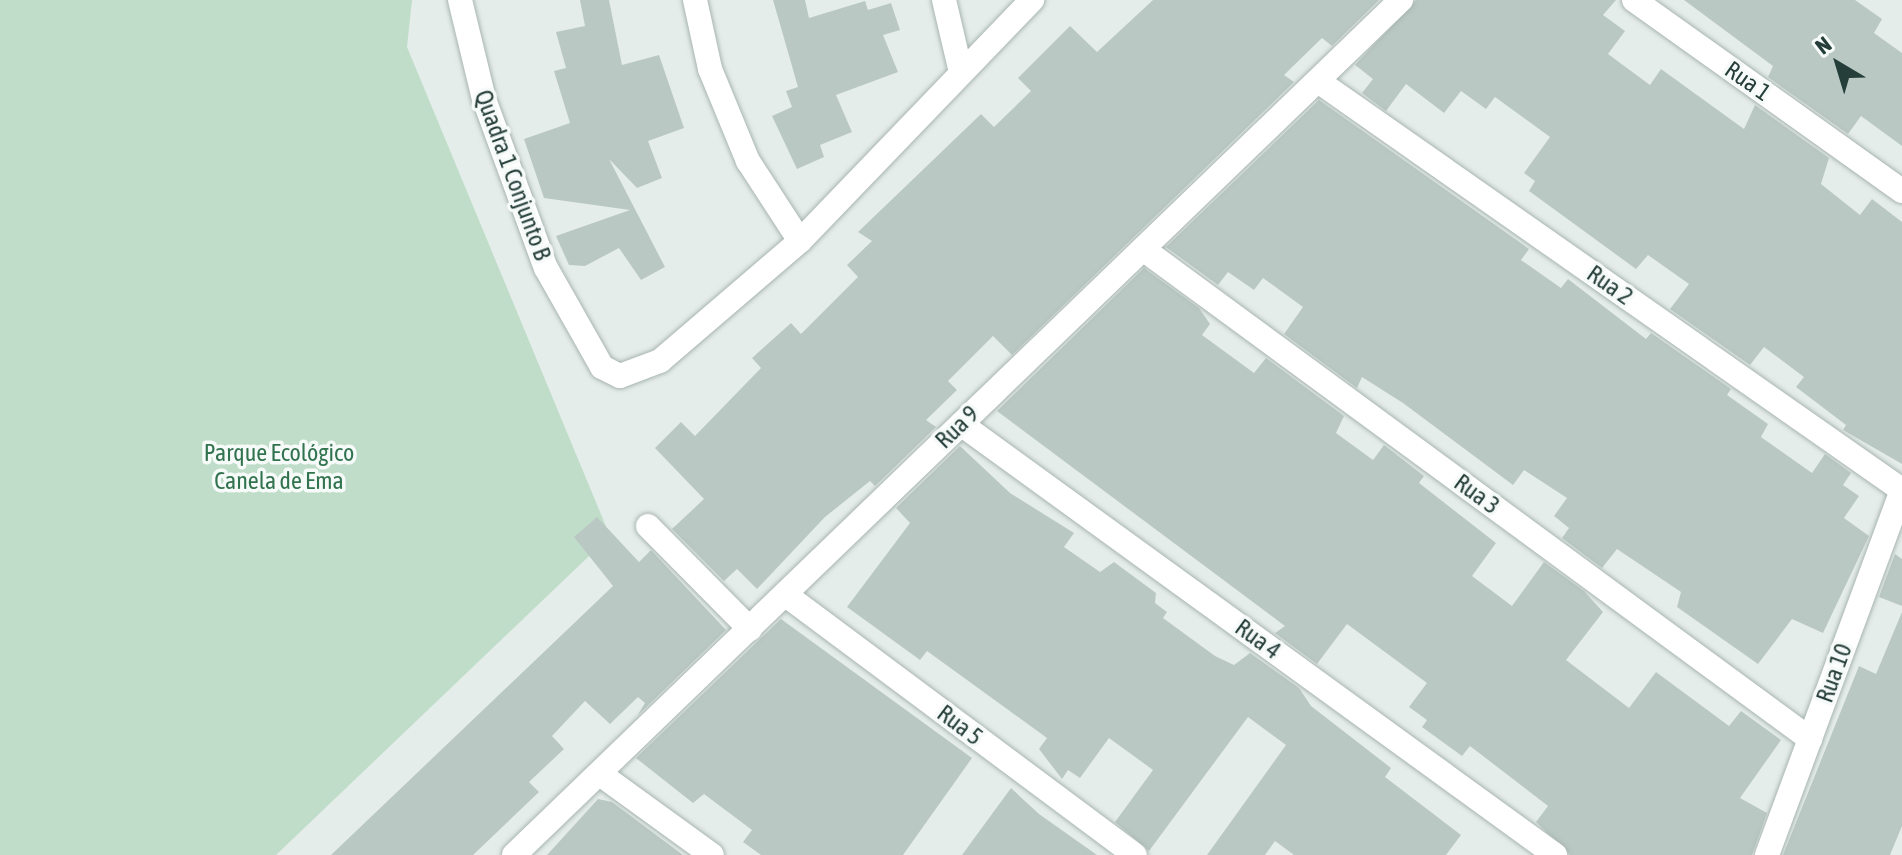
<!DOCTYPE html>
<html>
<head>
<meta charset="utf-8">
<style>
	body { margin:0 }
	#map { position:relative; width:1902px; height:855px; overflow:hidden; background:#e5edea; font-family:"Asap Condensed",sans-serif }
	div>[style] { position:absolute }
	.green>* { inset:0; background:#c0ddc9 }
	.building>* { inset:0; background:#bac8c3 }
	.roads { filter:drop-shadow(0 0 2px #a8b5b1) drop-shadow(0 0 2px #a8b5b1) }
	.street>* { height:24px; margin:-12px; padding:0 12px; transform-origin:12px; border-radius:12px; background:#fff }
	.secondary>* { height:24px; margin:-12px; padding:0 12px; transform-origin:12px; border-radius:12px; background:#fff }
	span { translate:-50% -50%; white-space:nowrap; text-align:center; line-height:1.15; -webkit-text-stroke:7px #f6faf8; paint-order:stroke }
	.street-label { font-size:24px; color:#253e39 }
	.park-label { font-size:24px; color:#31734e }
	.north { position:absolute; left:1798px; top:24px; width:80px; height:80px; -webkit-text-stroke:6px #f6faf8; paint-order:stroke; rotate:322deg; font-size:22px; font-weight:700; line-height:32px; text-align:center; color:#253e39 }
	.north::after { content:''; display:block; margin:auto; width:28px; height:36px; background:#253e39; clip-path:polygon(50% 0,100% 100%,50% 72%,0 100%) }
</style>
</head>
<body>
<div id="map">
	<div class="green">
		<div style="clip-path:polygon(0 0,412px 0,407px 47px,610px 536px,276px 855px,0 855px)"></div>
	</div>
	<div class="building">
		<div style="clip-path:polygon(580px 0,609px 0,622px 65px,659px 55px,684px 128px,648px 141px,662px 178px,637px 188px,609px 159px,665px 267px,641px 280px,619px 248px,585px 266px,569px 265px,556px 236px,630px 210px,544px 198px,524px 139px,570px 123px,554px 71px,566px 68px,556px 32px,585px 26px)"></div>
		<div style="clip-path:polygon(773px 0,805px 0,809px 18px,865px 1px,868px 10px,891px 3px,900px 30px,883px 35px,898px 72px,836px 95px,852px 132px,820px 145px,824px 157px,797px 169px,772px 116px,792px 107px,786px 91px,798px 87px)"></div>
		<div style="clip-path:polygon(1153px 0,1379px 0,1332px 46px,1322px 38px,1284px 75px,1294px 82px,1012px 355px,993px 336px,948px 381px,957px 390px,926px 420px,936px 427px,875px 486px,870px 481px,825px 517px,757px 589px,737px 569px,724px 581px,672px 529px,704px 499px,655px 448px,681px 422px,695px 436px,761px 368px,752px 358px,791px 323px,801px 334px,858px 277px,847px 265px,872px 241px,858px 232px,981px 114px,994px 127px,1031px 91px,1018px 78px,1070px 26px,1097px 52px)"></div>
		<div style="clip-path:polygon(1416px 0,1616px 0,1603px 15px,1625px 31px,1608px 54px,1650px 85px,1661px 69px,1744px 129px,1755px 105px,1829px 158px,1821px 184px,1860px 215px,1872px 199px,1902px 222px,1902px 464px,1843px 430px,1846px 425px,1796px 387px,1804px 377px,1764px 347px,1750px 365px,1670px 309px,1689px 284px,1648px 255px,1636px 269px,1529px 191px,1535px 181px,1524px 173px,1550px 137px,1495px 97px,1486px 109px,1461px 91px,1444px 113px,1406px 84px,1386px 111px,1362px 93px,1373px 79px,1355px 65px)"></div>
		<div style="clip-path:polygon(1684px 0,1855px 0,1882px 19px,1874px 33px,1902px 53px,1902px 146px,1861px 116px,1848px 134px,1768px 77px,1773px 66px)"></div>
		<div style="clip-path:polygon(1319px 100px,1529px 249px,1521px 260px,1561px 288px,1568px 279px,1646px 339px,1651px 333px,1731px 389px,1727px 395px,1768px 424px,1761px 437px,1812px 473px,1825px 454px,1851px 473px,1843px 485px,1859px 496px,1844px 518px,1869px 536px,1823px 633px,1792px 619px,1758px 664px,1677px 607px,1681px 592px,1617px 549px,1602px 568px,1562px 538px,1569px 528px,1554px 516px,1567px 498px,1524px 470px,1513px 485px,1403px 403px,1362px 377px,1357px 388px,1284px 334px,1303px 307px,1263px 278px,1254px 290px,1228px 272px,1218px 285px,1166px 247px)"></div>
		<div style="clip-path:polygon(1144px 268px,1199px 308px,1210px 324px,1202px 335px,1254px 373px,1266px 358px,1344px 416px,1336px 433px,1373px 460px,1384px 445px,1424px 476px,1419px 483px,1496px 543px,1472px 576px,1512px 606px,1544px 562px,1584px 591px,1603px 612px,1566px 660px,1629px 708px,1656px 672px,1729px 726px,1741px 711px,1781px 740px,1740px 798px,1767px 813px,1752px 855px,1570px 855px,1536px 822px,1548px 806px,1470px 746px,1462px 756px,1422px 727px,1427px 720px,1409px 707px,1427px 683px,1347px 624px,1317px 664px,1275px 633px,1285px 626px,997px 411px)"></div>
		<div style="clip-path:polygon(960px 446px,1010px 493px,1074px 533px,1064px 547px,1100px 572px,1114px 562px,1156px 593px,1155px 603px,1167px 612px,1163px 618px,1215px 656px,1234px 665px,1250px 653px,1299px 688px,1311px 706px,1391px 768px,1385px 777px,1461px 835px,1446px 855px,1294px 855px,1275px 841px,1265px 855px,1207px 855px,1286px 745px,1248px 717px,1149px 851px,1115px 822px,1153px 770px,1109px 738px,1080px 778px,1068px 770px,1062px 779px,1039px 749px,1047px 738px,927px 651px,920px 660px,847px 607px,910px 523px,896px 508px)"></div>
		<div style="clip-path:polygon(597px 517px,639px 562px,651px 550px,726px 630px,638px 715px,645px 703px,638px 697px,610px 724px,585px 701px,552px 736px,564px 749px,529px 782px,539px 792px,473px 855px,331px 855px,613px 586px,574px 537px)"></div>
		<div style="clip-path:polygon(1895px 554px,1902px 559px,1902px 606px,1879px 597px)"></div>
		<div style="clip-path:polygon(1902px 612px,1902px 826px,1890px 855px,1783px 855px,1859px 666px,1876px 674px)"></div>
		<div style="clip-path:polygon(781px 619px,972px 758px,903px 855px,761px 855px,743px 842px,752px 830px,704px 794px,693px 803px,636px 758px)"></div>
		<div style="clip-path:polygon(1011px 788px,1039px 814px,1097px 855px,962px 855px)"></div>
		<div style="clip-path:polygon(598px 799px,612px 802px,683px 855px,547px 855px)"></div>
	</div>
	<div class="roads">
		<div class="street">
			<div style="left:460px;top:0;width:102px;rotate:76.4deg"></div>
			<div style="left:484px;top:99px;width:180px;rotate:69.9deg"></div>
			<div style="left:546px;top:268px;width:114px;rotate:60.5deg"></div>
			<div style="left:602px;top:367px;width:20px;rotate:27deg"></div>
			<div style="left:620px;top:376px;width:43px;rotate:-20.6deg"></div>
			<div style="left:660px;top:361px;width:184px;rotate:-40.6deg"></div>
			<div style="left:800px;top:241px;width:335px;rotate:-46.1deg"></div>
			<div style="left:695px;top:0;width:71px;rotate:77.7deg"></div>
			<div style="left:710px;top:69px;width:100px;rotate:67.6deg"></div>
			<div style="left:748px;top:161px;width:95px;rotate:57deg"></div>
			<div style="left:944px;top:0;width:70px;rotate:76.8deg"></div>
			<div style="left:1634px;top:0;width:329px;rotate:35.5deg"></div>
			<div style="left:1318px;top:81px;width:713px;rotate:35.01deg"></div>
			<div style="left:1143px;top:249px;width:828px;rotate:36.3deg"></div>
			<div style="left:961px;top:424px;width:734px;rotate:35.96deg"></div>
			<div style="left:648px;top:526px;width:145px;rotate:45.3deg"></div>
			<div style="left:786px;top:595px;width:435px;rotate:36.7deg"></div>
			<div style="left:600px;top:774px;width:138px;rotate:35.9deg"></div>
			<div style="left:1767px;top:855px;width:388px;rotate:-69.7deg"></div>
		</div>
		<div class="secondary">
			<div style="left:514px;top:855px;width:1232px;rotate:-43.95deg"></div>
		</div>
	</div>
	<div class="street-label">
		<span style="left:1748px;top:81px;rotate:35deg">Rua 1</span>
		<span style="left:513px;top:175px;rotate:70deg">Quadra 1 Conjunto B</span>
		<span style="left:1610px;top:285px;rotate:35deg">Rua 2</span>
		<span style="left:957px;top:427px;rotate:-44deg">Rua 9</span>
		<span style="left:1477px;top:494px;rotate:36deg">Rua 3</span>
		<span style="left:1258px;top:639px;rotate:36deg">Rua 4</span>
		<span style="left:1834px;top:673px;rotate:-70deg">Rua 10</span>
		<span style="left:960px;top:725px;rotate:37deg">Rua 5</span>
	</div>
	<div class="park-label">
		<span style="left:279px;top:467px">Parque Ecológico<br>Canela de Ema</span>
	</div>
	<div class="north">N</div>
</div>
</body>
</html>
